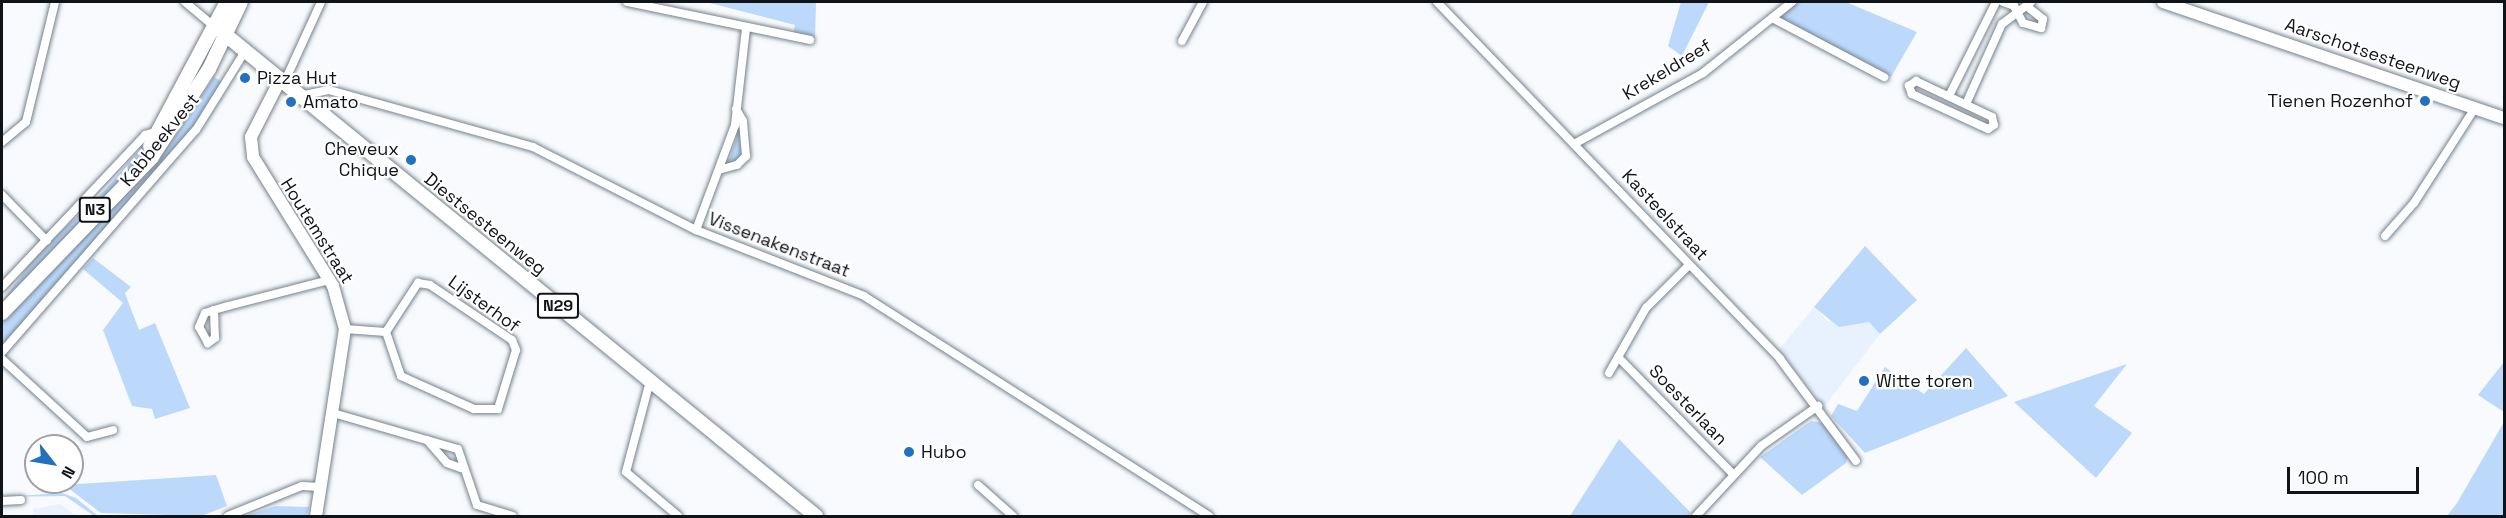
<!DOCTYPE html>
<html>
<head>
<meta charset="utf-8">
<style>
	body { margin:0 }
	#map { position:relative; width:2506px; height:518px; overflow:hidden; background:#f8fafd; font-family:"Space Grotesk",sans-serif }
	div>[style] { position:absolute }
	.built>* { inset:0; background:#e8f2fe }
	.green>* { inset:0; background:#bcd9fb }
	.roads { filter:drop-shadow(0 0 2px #76818c) drop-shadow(0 0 2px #76818c) }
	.street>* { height:8px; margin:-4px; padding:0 4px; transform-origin:4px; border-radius:4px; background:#fff }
	.secondary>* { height:12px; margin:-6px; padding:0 6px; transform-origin:6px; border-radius:6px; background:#fff }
	.primary>* { height:14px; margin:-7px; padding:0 7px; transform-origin:7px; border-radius:7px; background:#fff }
	.dots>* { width:16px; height:16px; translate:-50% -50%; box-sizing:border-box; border:3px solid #fff; border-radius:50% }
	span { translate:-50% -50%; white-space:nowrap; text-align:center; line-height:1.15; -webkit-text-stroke:4.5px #fff; paint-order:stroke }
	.shield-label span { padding:2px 4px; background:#fff; border:2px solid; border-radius:4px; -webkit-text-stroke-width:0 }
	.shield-label { font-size:16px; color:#101419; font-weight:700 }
	.street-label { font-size:18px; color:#101419 }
	.poi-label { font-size:18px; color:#101419 }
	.left { translate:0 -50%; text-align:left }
	.right { translate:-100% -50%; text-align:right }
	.frame { position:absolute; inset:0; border:3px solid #101419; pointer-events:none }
	.north { position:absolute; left:24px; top:434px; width:60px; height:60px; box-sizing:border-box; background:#fff; border:2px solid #9fa1a3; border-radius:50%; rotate:121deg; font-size:16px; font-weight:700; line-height:24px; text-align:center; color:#101419 }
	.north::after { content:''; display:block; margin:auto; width:21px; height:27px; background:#2171c0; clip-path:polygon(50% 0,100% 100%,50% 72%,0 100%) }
	.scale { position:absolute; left:2287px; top:467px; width:132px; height:27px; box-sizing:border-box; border:3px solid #101419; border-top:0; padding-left:8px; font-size:18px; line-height:21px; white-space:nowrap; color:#101419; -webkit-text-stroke:4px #fff; paint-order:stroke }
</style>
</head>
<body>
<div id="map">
	<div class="built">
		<div style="clip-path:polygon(1814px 307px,1827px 321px,1869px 322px,1880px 334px,1824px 407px,1779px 350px)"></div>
		<div style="clip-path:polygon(60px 504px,76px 516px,33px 516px,34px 509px)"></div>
	</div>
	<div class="green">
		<div style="clip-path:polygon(706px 2px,816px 2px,815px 39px,793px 35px,795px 25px)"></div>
		<div style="clip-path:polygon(1681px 2px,1709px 2px,1682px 56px,1668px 46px)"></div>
		<div style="clip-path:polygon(1798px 2px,1846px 2px,1917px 32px,1891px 77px,1778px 17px)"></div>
		<div style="clip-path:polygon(214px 77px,224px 83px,191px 130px,2px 346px,2px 320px,171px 143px)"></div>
		<div style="clip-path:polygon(740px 128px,743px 153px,738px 162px,728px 163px)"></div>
		<div style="clip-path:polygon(150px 137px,132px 168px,2px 302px,37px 254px,106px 189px)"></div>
		<div style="clip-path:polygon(1865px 246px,1917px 300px,1880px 334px,1869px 322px,1839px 327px,1814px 307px)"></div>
		<div style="clip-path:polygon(93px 258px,131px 287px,125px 293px,139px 330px,155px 323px,190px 408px,155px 419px,152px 409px,132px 406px,103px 330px,123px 303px,83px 269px)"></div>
		<div style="clip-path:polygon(1966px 348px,2008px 396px,1865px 453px,1831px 416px,1838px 404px,1857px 411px,1885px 367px,1924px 394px)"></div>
		<div style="clip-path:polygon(2504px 362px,2504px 412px,2478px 395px)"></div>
		<div style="clip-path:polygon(2127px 364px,2094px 406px,2132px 433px,2096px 478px,2014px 402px)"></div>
		<div style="clip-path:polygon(1811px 421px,1822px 423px,1848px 455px,1846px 463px,1802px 495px,1760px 457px)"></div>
		<div style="clip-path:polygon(2504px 422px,2504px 516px,2447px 516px,2457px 503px)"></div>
		<div style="clip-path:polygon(1619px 439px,1691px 513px,1688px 516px,1570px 516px)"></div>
		<div style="clip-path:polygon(216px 475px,227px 506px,201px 516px,101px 513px,64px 485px)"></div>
		<div style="clip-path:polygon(62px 493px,76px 498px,97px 515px,122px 516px,94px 516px,65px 496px,2px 497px)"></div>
		<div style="clip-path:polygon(276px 506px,309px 507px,307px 516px,244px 516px)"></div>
	</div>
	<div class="roads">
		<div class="street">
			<div style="left:185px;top:2px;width:39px;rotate:40deg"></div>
			<div style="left:627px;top:2px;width:187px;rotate:11.7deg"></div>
			<div style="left:1437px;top:2px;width:495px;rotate:46.1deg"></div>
			<div style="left:1780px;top:359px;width:127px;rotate:53.3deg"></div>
			<div style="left:2003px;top:2px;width:12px;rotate:20deg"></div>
			<div style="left:2014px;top:6px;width:19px;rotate:62deg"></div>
			<div style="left:2023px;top:23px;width:19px;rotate:16deg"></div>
			<div style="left:2041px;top:28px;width:9px;rotate:-77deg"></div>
			<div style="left:2043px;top:19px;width:18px;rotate:-142deg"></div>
			<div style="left:1772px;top:18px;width:127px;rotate:27.8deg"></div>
			<div style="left:1182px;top:41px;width:44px;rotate:-61.7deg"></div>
			<div style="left:1916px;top:81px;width:84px;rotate:25.3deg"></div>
			<div style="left:1992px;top:117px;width:8px;rotate:76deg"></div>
			<div style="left:1994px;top:125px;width:7px;rotate:146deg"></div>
			<div style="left:1988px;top:129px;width:84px;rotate:-155.3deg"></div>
			<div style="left:1912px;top:94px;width:9px;rotate:-111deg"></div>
			<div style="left:1909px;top:86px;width:9px;rotate:-36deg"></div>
			<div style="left:284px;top:83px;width:89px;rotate:-65.4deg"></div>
			<div style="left:300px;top:96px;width:30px;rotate:-12deg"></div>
			<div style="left:329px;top:90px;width:212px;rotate:15.6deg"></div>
			<div style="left:533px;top:147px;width:183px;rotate:27deg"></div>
			<div style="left:696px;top:230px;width:180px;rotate:21.4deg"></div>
			<div style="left:864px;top:296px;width:409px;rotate:32.5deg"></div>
			<div style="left:1949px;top:96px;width:105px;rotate:-63.4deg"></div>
			<div style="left:1966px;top:104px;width:88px;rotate:-65.8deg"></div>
			<div style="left:2002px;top:24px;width:36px;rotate:-37deg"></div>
			<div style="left:2px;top:142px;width:31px;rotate:-40deg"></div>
			<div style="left:26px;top:122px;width:123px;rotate:-76.4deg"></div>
			<div style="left:1574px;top:144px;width:147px;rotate:-28.8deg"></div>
			<div style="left:1703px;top:73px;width:114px;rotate:-38.6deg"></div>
			<div style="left:719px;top:170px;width:19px;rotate:-16deg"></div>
			<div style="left:737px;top:165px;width:13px;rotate:-45deg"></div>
			<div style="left:746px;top:156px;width:35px;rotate:-95deg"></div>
			<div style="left:743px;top:121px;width:14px;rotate:-120deg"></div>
			<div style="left:2px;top:195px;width:64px;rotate:45.6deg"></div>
			<div style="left:696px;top:230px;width:112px;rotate:-69.6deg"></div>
			<div style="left:735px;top:125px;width:98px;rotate:-83.5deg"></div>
			<div style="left:2385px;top:236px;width:44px;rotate:-48.7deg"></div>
			<div style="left:2414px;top:203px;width:113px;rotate:-57.3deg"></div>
			<div style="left:418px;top:283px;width:12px;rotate:9deg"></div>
			<div style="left:430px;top:285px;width:99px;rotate:33.9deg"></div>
			<div style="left:512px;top:340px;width:11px;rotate:68deg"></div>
			<div style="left:516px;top:350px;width:62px;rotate:107deg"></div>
			<div style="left:498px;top:409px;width:24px;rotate:180deg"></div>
			<div style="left:474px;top:409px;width:80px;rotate:-155.7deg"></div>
			<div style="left:401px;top:376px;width:46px;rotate:-108.8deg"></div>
			<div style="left:386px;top:332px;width:59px;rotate:-56.9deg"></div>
			<div style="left:2px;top:287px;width:209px;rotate:-46.7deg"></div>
			<div style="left:145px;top:135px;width:14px;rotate:-17deg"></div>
			<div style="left:214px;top:310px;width:28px;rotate:88deg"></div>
			<div style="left:215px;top:338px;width:9px;rotate:144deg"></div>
			<div style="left:208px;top:343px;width:18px;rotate:-119deg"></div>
			<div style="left:199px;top:327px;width:15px;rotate:-67deg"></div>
			<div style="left:205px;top:313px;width:9px;rotate:-18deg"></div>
			<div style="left:214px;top:310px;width:15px;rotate:-16deg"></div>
			<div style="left:228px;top:306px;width:104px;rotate:-14.4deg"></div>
			<div style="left:345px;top:329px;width:41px;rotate:4.2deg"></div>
			<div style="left:2px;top:352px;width:295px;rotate:-48.9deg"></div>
			<div style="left:196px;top:130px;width:91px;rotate:-58.1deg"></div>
			<div style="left:1618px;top:357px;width:165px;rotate:45.5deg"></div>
			<div style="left:2px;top:359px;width:115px;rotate:42.5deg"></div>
			<div style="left:87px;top:437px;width:27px;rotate:-15deg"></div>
			<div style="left:1609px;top:373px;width:75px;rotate:-60.4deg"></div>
			<div style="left:1646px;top:308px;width:61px;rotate:-45deg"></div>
			<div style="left:650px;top:381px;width:94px;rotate:104.8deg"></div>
			<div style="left:626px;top:472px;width:68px;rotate:40.2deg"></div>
			<div style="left:333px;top:413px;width:130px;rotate:16.1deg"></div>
			<div style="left:458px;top:449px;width:59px;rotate:71.3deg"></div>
			<div style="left:477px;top:505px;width:37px;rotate:17deg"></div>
			<div style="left:427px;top:440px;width:30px;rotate:49deg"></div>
			<div style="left:447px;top:463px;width:15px;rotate:20deg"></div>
			<div style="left:978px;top:485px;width:47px;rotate:41.5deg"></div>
			<div style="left:2px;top:501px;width:19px;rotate:-3deg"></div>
			<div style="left:228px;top:516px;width:80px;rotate:-22.1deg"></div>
			<div style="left:302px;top:486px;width:18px;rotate:3deg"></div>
			<div style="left:1696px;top:516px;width:96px;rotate:-47.1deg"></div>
			<div style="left:1761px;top:446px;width:70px;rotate:-35.1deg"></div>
		</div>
		<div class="secondary">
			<div style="left:2163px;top:2px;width:360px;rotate:18.8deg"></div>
			<div style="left:280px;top:80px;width:64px;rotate:117deg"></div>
			<div style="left:251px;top:137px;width:20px;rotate:84deg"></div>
			<div style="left:253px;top:157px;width:152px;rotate:58.2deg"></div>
			<div style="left:333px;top:286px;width:45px;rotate:74.4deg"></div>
			<div style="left:345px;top:329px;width:189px;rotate:98.8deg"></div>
		</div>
		<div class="primary">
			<div style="left:216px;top:27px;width:774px;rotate:39.18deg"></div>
			<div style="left:150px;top:146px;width:163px;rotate:-61.9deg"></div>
			<div style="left:2px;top:313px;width:216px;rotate:-46.1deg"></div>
			<div style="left:152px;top:157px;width:105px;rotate:-57.1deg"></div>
			<div style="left:209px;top:69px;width:74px;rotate:-64.5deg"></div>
		</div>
	</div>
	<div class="dots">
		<div style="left:245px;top:78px;background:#2171c0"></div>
		<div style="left:2425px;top:101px;background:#2171c0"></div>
		<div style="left:291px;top:102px;background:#2171c0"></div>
		<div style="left:411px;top:160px;background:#2171c0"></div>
		<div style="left:1864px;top:381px;background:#2171c0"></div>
		<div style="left:909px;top:452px;background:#2171c0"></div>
	</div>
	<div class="shield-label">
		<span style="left:95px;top:210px">N3</span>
		<span style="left:558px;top:306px">N29</span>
	</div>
	<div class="street-label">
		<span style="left:2373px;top:54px;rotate:19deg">Aarschotsesteenweg</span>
		<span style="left:1667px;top:70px;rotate:-31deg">Krekeldreef</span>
		<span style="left:160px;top:140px;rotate:-51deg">Kabbeekvest</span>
		<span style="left:1665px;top:215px;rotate:47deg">Kasteelstraat</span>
		<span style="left:485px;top:224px;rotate:39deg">Diestsesteenweg</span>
		<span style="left:317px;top:231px;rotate:58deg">Houtemstraat</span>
		<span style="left:779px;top:245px;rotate:21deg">Vissenakenstraat</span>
		<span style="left:484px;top:304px;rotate:36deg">Lijsterhof</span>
		<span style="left:1688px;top:405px;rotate:46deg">Soesterlaan</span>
	</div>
	<div class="poi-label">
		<span class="left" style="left:257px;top:78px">Pizza Hut</span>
		<span class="right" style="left:2413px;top:101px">Tienen Rozenhof</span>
		<span class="left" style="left:303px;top:102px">Amato</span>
		<span class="right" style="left:399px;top:160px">Cheveux<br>Chique</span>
		<span class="left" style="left:1876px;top:381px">Witte toren</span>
		<span class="left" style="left:921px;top:452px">Hubo</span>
	</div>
	<div class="frame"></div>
	<div class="north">N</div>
	<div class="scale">100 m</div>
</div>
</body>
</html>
